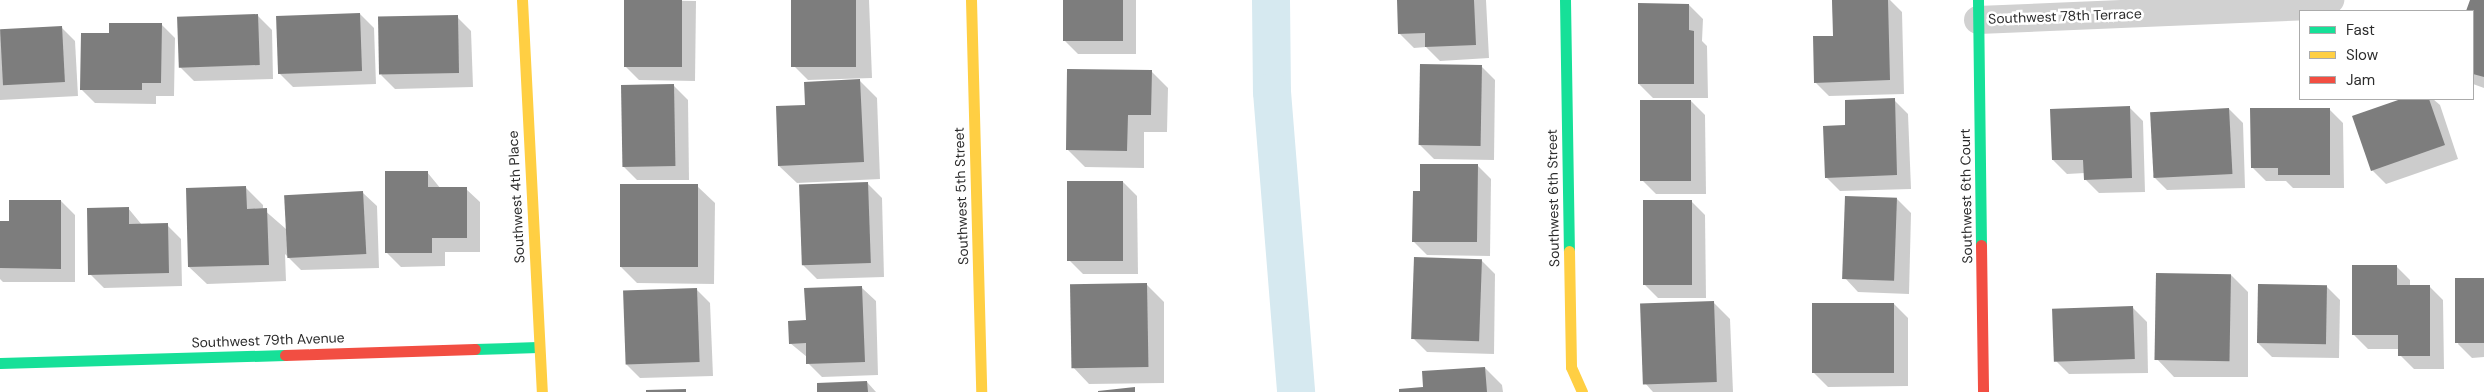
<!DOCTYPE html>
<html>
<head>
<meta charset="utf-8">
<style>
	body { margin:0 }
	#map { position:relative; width:2484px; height:392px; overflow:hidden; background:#fff; font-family:"DM Sans",sans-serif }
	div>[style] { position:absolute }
	.shadow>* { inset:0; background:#0003 }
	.canal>* { height:38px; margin:-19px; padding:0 19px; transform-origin:19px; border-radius:19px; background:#d6e9f0 }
	.building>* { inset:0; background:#7d7d7d; transform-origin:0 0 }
	.street>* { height:28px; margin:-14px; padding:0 14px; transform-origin:14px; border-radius:14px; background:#d1d1d1 }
	.fast>* { height:11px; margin:-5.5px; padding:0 5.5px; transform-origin:5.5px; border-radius:5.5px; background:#16e098 }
	.slow>* { height:11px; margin:-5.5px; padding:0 5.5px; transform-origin:5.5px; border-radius:5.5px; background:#ffcf43 }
	.jam>* { height:11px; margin:-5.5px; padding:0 5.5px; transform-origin:5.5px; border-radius:5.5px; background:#f24e42 }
	span { translate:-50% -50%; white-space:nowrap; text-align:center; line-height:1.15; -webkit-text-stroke:5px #fff; paint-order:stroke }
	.street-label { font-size:14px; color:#2c2c2c }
	.legend { position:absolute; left:2299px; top:10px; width:175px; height:90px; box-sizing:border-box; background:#fff; border:1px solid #ababab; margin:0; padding:6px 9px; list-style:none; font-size:15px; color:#2c2c2c }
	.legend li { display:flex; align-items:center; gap:10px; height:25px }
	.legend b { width:25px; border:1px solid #ababab }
</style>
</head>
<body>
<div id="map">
	<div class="shadow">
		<div style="clip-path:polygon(626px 0,696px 1px,695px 81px,639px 80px,625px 66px)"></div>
		<div style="clip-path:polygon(792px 0,869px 0,872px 78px,808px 80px,794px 66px)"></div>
		<div style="clip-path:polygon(1064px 0,1136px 0,1136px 54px,1078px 54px,1064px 40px)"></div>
		<div style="clip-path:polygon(1398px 0,1486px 0,1489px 58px,1440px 61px,1426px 47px,1414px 48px,1400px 34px)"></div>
		<div style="clip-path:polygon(1832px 0,1890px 0,1902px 12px,1904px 94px,1829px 96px,1815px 82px,1834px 37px)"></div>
		<div style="clip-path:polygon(2471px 0,2484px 0,2484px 88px,2473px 84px,2473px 11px,2467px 11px)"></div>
		<div style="clip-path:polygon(1689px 5px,1703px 19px,1702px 41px,1707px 46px,1708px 98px,1653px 98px,1639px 84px)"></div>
		<div style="clip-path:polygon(360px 14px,374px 28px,376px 84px,293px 87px,279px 73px)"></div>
		<div style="clip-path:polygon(258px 16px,272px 30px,273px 79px,194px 81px,180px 67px)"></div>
		<div style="clip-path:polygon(457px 17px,471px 31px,473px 87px,395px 89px,381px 75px)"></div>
		<div style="clip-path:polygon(161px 24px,175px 38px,174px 96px,156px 96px,156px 104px,95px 103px,81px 89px,111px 35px)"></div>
		<div style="clip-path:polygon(61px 27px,75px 41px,78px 96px,0 100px,0 30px)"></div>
		<div style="clip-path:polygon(1481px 66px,1495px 80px,1494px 160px,1434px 159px,1420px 145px)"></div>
		<div style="clip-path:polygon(1151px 71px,1168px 88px,1167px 132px,1144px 132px,1144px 168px,1085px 167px,1068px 150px)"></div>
		<div style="clip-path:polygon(860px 81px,877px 98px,880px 179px,797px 183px,779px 166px,806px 106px)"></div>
		<div style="clip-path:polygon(674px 86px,688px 100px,689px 180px,637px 180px,623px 166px)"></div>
		<div style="clip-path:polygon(2405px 99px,2433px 99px,2440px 105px,2458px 159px,2386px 184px,2372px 170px,2354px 117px)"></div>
		<div style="clip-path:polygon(1894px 100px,1908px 114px,1911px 189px,1840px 191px,1826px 177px,1847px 126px)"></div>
		<div style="clip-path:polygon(1691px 101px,1705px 115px,1706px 194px,1656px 194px,1642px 180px)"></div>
		<div style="clip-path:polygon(2129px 107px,2143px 121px,2145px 192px,2099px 193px,2085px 179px,2085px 173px,2067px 174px,2053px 160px)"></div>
		<div style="clip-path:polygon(2229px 109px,2243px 123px,2245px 188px,2167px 190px,2153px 176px)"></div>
		<div style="clip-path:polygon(2329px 109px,2343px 123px,2344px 188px,2293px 188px,2286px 181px,2266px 181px,2252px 167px)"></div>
		<div style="clip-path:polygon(1477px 165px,1491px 179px,1490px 256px,1427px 255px,1413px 241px,1422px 193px)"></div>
		<div style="clip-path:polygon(427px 172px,441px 189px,466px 189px,480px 202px,480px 252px,445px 252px,445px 266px,401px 267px,387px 253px)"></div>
		<div style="clip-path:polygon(1123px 182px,1137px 196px,1138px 274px,1083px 274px,1069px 260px)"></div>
		<div style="clip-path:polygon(868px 184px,882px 198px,884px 277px,817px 279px,803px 265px)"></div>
		<div style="clip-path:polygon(697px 186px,715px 203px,714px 284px,637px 283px,620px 266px)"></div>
		<div style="clip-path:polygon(246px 188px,263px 205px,263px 209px,286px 229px,363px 193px,377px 206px,379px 268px,301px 270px,285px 254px,286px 281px,207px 284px,189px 267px)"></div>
		<div style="clip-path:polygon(1897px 199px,1911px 213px,1909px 294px,1858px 292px,1845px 278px)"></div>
		<div style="clip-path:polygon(61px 201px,75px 215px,75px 282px,3px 282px,0 279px,0 223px,10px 223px)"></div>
		<div style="clip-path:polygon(1691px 201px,1705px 215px,1706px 298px,1658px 298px,1644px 284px)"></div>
		<div style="clip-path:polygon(128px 208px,142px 225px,167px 225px,181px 239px,182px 286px,104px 288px,90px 274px)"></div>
		<div style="clip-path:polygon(1481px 260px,1495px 274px,1494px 354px,1427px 352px,1413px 338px)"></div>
		<div style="clip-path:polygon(2396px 266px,2410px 280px,2410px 286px,2429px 286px,2443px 300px,2444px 369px,2414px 369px,2400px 355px,2400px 349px,2368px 349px,2354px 335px)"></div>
		<div style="clip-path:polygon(2231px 275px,2248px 292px,2248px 377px,2174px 377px,2157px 359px)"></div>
		<div style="clip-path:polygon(2484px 279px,2484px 357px,2472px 358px,2458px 344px)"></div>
		<div style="clip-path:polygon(1147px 285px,1164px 302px,1164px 383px,1089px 384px,1072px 366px)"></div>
		<div style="clip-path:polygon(2326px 286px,2340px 300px,2339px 358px,2272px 357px,2258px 343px)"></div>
		<div style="clip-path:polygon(862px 288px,876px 301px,878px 375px,822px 377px,808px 363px,807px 357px,790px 343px,807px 321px)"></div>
		<div style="clip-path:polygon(696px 289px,710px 303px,713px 376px,640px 378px,626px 364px)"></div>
		<div style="clip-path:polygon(1713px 302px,1730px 319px,1733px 392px,1653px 392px,1645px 383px)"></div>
		<div style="clip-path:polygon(1894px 304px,1908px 318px,1908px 386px,1828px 387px,1814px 373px)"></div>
		<div style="clip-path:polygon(2133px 308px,2147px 322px,2148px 373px,2069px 374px,2055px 360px)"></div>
		<div style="clip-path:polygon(1485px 368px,1502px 385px,1503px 392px,1400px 392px,1424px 388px)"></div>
		<div style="clip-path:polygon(867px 382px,876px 392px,819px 392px)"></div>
	</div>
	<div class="canal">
		<div style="left:1271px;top:0;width:92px;rotate:89.4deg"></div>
		<div style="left:1272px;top:92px;width:301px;rotate:85.4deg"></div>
	</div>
	<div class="building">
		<div style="left:624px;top:0;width:58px;height:67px"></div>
		<div style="left:791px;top:0;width:65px;height:67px"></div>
		<div style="left:1063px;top:0;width:60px;height:41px"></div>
		<div style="clip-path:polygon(1397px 0,1474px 0,1476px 45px,1425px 47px,1425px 33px,1398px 34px)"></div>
		<div style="clip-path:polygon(1832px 0,1888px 0,1890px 80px,1814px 83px,1813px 36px,1833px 36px)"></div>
		<div style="clip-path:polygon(2470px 0,2484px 0,2484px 77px,2473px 74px,2473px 11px,2466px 11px)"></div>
		<div style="clip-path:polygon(1638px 3px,1689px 4px,1689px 30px,1694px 31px,1694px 84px,1638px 84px)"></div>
		<div style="left:360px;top:13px;width:58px;height:84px;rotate:88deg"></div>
		<div style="left:258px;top:14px;width:51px;height:81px;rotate:88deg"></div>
		<div style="left:458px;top:15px;width:58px;height:80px;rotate:89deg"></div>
		<div style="clip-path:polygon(109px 23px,162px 23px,161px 83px,142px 83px,142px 90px,80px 90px,81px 33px,109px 33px)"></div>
		<div style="left:62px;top:26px;width:56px;height:62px;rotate:87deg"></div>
		<div style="left:1420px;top:64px;width:62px;height:81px;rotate:1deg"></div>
		<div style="clip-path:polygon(1067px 69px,1152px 70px,1151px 115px,1128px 115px,1127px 151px,1066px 150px)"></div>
		<div style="clip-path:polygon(860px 79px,864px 162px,778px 166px,776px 106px,805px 105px,804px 82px)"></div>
		<div style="left:674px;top:84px;width:82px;height:53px;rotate:89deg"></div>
		<div style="clip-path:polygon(1895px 98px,1897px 175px,1825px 178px,1823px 126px,1845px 125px,1845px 100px)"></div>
		<div style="clip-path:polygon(2401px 99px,2429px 99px,2445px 145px,2371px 171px,2352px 116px)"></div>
		<div style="left:1640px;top:100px;width:51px;height:81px"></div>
		<div style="clip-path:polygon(2130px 106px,2132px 178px,2084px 180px,2083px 160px,2052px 160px,2050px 109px)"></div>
		<div style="left:2229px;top:108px;width:66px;height:79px;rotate:87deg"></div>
		<div style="clip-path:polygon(2250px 108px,2330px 108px,2330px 175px,2278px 175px,2278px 168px,2251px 168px)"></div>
		<div style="clip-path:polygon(1420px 164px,1478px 164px,1477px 242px,1412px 242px,1413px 191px,1420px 191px)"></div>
		<div style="clip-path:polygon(385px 171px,428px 171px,428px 187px,467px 187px,467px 238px,432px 238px,432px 253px,385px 253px)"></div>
		<div style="left:1067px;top:181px;width:56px;height:80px"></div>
		<div style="left:868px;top:182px;width:81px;height:69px;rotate:88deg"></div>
		<div style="left:620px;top:184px;width:78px;height:83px"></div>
		<div style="clip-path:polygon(246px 186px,247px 209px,267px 208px,269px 265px,188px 267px,186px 188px)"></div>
		<div style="left:363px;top:191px;width:63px;height:79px;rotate:87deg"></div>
		<div style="left:1845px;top:196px;width:52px;height:83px;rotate:2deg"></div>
		<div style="clip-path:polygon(9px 200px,61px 200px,61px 269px,0 268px,0 221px,9px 221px)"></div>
		<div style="left:1643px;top:200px;width:49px;height:85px"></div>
		<div style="clip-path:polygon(129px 207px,129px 224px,168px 223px,169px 273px,88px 275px,87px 208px)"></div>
		<div style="left:1414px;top:257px;width:68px;height:82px;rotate:2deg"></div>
		<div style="clip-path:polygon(2352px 265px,2397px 265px,2397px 285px,2430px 285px,2430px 356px,2398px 356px,2398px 335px,2352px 335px)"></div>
		<div style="left:2156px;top:273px;width:75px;height:87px;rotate:1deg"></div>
		<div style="left:2484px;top:278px;width:65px;height:29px;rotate:90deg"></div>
		<div style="left:1147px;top:283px;width:84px;height:77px;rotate:89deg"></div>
		<div style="left:2258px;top:284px;width:69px;height:59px;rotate:1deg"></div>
		<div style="clip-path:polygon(862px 286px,865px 362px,806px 364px,806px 343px,789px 344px,788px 321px,806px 320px,804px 288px)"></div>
		<div style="left:697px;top:288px;width:74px;height:74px;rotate:88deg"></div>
		<div style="left:1714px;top:301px;width:81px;height:74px;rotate:88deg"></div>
		<div style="left:1812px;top:303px;width:82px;height:70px"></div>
		<div style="left:2133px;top:306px;width:53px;height:81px;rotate:88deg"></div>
		<div style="clip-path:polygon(1485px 367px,1487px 392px,1399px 392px,1399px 389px,1423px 387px,1422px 371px)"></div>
		<div style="clip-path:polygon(867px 381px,868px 392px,817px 392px,817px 383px)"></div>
		<div style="clip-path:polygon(1135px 387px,1135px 392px,1098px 392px,1098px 391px)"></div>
		<div style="clip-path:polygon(686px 389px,686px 392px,646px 392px,646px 390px)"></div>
	</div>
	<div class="street">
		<div style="left:1978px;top:20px;width:341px;rotate:-2.4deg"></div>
		<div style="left:2319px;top:6px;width:13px;rotate:-29deg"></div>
	</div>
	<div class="fast">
		<div style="left:1565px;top:0;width:251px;rotate:89.1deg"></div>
		<div style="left:1978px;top:0;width:245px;rotate:89.3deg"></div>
		<div style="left:475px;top:349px;width:63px;rotate:-1.8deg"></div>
		<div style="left:0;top:363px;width:285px;rotate:-1.6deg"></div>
	</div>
	<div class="slow">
		<div style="left:522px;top:0;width:393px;rotate:87.1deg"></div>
		<div style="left:971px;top:0;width:392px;rotate:88.5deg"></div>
		<div style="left:1569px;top:251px;width:116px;rotate:89deg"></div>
		<div style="left:1571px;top:367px;width:27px;rotate:66deg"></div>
	</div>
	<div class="jam">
		<div style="left:1981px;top:245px;width:147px;rotate:89.2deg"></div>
		<div style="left:285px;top:355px;width:190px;rotate:-1.8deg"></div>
	</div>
	<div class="street-label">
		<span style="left:2065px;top:16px;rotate:-2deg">Southwest 78th Terrace</span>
		<span style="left:961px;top:196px;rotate:-92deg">Southwest 5th Street</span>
		<span style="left:1966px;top:196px;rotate:-91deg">Southwest 6th Court</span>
		<span style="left:516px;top:197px;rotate:-93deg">Southwest 4th Place</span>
		<span style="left:1553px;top:198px;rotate:-91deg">Southwest 6th Street</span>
		<span style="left:268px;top:340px;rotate:-2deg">Southwest 79th Avenue</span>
	</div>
	<ul class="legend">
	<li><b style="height:6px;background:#16e098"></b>Fast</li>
	<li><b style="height:6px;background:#ffcf43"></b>Slow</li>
	<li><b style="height:6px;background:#f24e42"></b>Jam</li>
	</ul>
</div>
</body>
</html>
